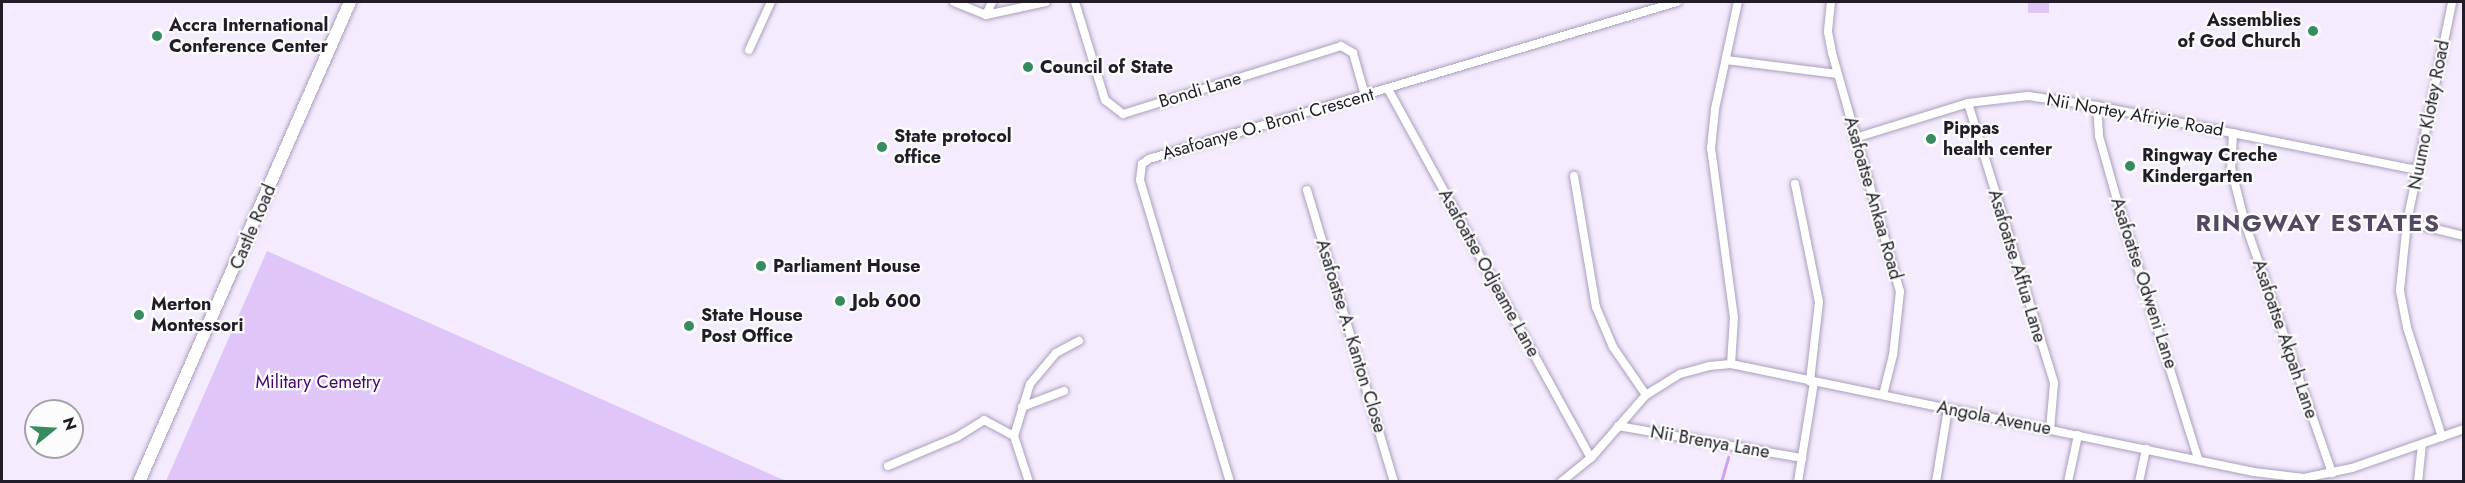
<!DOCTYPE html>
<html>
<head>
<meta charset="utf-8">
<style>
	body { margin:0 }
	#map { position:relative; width:2465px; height:483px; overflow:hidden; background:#f4ebfe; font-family:Jost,sans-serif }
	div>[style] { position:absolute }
	.green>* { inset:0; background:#dfc5f8; transform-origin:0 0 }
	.stream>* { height:3px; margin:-1.5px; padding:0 1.5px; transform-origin:1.5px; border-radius:1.5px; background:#cea1f7 }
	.roads { filter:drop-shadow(0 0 2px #ad9ebc) drop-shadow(0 0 2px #ad9ebc) }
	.minor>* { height:8px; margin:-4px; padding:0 4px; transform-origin:4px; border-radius:4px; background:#fff }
	.secondary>* { height:12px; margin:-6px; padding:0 6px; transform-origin:6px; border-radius:6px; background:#fff }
	.dots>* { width:16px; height:16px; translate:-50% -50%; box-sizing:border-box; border:3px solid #fcfcfc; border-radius:50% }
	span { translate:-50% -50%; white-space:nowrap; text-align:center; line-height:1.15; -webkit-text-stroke:4.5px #fcfcfc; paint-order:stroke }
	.poi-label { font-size:18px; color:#211c27; font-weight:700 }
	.right { translate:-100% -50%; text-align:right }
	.left { translate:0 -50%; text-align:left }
	.street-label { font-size:18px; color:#211c27 }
	.park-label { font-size:18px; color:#48046e }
	.district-label { font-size:24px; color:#554862; font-weight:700; letter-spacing:1.5px }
	.frame { position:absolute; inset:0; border:3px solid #211c27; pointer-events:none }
	.north { position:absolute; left:24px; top:399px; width:60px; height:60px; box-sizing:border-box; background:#fcfcfc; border:2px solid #a4a2a7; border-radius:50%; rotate:72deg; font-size:16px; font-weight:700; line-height:24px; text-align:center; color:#211c27 }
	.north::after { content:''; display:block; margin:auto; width:21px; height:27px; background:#368c60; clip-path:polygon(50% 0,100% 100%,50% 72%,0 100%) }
</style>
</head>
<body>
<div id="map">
	<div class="green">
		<div style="left:2028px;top:2px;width:21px;height:11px"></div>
		<div style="clip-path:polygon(267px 251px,779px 478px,788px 481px,166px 481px)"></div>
	</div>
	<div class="stream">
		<div style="left:1721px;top:482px;width:26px;rotate:-74deg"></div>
	</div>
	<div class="roads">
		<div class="minor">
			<div style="left:954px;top:2px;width:35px;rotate:22deg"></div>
			<div style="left:986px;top:15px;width:61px;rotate:-12.2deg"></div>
			<div style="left:1075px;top:2px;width:102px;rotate:73deg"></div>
			<div style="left:1105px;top:100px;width:23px;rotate:38deg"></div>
			<div style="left:1123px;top:114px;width:228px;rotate:-17.3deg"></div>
			<div style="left:1341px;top:46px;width:14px;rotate:30deg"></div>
			<div style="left:1353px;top:53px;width:44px;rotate:74.1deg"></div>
			<div style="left:1831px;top:2px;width:30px;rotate:96deg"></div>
			<div style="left:1828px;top:32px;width:21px;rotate:79deg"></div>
			<div style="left:1832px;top:53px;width:248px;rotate:74.1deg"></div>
			<div style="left:1900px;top:291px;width:64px;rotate:96.2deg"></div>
			<div style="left:1893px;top:355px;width:41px;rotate:104deg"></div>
			<div style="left:986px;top:15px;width:14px;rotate:-65deg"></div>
			<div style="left:749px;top:50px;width:53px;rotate:-65.4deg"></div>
			<div style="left:1726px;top:60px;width:112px;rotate:7.2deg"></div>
			<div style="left:1388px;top:89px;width:421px;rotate:61.2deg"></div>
			<div style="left:1968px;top:103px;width:293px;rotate:72.9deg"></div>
			<div style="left:2054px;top:383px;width:47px;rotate:94.9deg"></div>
			<div style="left:2097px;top:106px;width:30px;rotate:86deg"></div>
			<div style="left:2099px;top:136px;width:66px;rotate:74.3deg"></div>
			<div style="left:2117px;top:200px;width:271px;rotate:72.6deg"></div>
			<div style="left:2233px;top:133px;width:35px;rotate:93deg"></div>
			<div style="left:2231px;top:168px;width:57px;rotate:75.7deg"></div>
			<div style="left:2245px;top:223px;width:265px;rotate:70.8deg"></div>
			<div style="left:1855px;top:138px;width:118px;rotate:-17.2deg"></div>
			<div style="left:1968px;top:103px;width:60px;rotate:-6.7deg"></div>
			<div style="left:2028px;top:96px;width:70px;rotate:8.2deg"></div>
			<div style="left:2097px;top:106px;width:327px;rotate:11.3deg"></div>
			<div style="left:1574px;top:176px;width:133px;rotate:80.5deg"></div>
			<div style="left:1596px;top:307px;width:43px;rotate:67deg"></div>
			<div style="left:1613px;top:347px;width:58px;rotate:55.5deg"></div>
			<div style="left:1795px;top:184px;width:120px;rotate:78.5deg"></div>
			<div style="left:1819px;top:302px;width:80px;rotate:96.5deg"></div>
			<div style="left:1307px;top:190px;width:305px;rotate:73.4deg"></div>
			<div style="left:2407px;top:222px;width:59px;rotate:13.8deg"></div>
			<div style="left:1731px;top:364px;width:46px;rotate:-86.3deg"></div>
			<div style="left:1734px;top:318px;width:172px;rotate:-97.7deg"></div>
			<div style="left:1711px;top:148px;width:39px;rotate:-84deg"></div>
			<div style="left:1715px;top:109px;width:109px;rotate:-77.9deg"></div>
			<div style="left:1022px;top:407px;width:45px;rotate:-20.9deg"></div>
			<div style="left:1618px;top:426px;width:187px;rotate:9.9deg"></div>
			<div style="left:1014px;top:436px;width:54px;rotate:-72.9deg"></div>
			<div style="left:1030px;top:384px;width:40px;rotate:-50deg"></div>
			<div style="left:1056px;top:353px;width:26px;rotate:-28deg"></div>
			<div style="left:2442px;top:437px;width:115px;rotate:-107.7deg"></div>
			<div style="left:2407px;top:327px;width:38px;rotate:-101deg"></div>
			<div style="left:2400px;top:290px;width:68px;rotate:-84.1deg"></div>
			<div style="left:2407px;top:222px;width:225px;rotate:-78.4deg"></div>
			<div style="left:888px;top:466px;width:75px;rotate:-22.8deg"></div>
			<div style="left:957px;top:437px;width:32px;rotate:-32deg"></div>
			<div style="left:984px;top:420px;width:34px;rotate:28deg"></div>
			<div style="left:1014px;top:436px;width:48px;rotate:71.9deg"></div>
			<div style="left:1230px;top:482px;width:315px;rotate:-106.6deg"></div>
			<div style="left:1140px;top:180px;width:16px;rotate:-83deg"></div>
			<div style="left:1142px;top:164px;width:9px;rotate:-36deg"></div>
			<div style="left:1149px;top:159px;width:551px;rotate:-16.56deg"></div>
			<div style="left:1561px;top:482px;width:38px;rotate:-39deg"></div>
			<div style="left:1591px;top:458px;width:84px;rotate:-48.9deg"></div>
			<div style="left:1646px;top:395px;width:40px;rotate:-32deg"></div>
			<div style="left:1680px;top:374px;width:30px;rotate:-15deg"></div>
			<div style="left:1709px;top:366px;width:22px;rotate:-5deg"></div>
			<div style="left:1731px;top:364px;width:534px;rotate:11.67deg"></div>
			<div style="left:2254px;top:472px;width:50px;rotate:6.8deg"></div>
			<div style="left:2304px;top:478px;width:49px;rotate:-11.8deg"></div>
			<div style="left:2352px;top:468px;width:119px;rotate:-19.2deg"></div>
			<div style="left:1798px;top:482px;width:101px;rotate:-80.9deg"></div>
			<div style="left:1936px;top:482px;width:74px;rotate:-80.7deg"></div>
			<div style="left:2068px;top:482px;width:48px;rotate:-78deg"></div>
			<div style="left:2139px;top:482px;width:34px;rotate:-78deg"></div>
			<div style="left:2418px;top:482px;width:37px;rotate:-84deg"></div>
		</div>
		<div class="secondary">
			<div style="left:139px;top:482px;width:524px;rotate:-66.27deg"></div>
		</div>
	</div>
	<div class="dots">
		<div style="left:2313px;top:31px;background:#368c60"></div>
		<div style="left:157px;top:36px;background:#368c60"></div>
		<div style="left:1028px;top:67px;background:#368c60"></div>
		<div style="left:1931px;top:139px;background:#368c60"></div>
		<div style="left:882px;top:147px;background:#368c60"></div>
		<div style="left:2130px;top:166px;background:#368c60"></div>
		<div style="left:761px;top:266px;background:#368c60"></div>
		<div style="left:840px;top:301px;background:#368c60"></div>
		<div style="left:139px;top:315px;background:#368c60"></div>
		<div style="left:689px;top:326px;background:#368c60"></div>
	</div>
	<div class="poi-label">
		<span class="right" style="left:2301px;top:31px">Assemblies<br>of God Church</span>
		<span class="left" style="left:169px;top:36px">Accra International<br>Conference Center</span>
		<span class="left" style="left:1040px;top:67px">Council of State</span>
		<span class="left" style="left:1943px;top:139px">Pippas<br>health center</span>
		<span class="left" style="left:894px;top:147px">State protocol<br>office</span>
		<span class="left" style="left:2142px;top:166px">Ringway Creche<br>Kindergarten</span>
		<span class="left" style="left:773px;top:266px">Parliament House</span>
		<span class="left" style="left:852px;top:301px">Job 600</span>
		<span class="left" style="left:151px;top:315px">Merton<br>Montessori</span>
		<span class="left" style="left:701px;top:326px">State House<br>Post Office</span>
	</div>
	<div class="street-label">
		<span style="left:1200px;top:90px;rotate:-17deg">Bondi Lane</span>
		<span style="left:2135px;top:115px;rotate:10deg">Nii Nortey Afriyie Road</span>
		<span style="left:2429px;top:115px;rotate:-79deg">Nuumo Klotey Road</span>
		<span style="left:1268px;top:124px;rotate:-16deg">Asafoanye O. Broni Crescent</span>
		<span style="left:1873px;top:198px;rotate:74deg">Asafoatse Ankaa Road</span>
		<span style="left:253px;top:227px;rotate:-67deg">Castle Road</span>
		<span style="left:2017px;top:266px;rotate:73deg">Asafoatse Affua Lane</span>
		<span style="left:1489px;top:273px;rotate:61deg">Asafoatse Odjeame Lane</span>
		<span style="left:2144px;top:283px;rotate:72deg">Asafoatse Odweni Lane</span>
		<span style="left:1351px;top:336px;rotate:73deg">Asafoatse A. Kanton Close</span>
		<span style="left:2285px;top:339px;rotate:71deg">Asafoatse Akpah Lane</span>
		<span style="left:1994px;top:418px;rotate:11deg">Angola Avenue</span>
		<span style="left:1710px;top:442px;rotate:10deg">Nii Brenya Lane</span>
	</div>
	<div class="park-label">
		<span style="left:318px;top:382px">Military Cemetry</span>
	</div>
	<div class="district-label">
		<span style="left:2318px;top:223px">RINGWAY ESTATES</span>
	</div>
	<div class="frame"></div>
	<div class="north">N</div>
</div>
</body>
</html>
